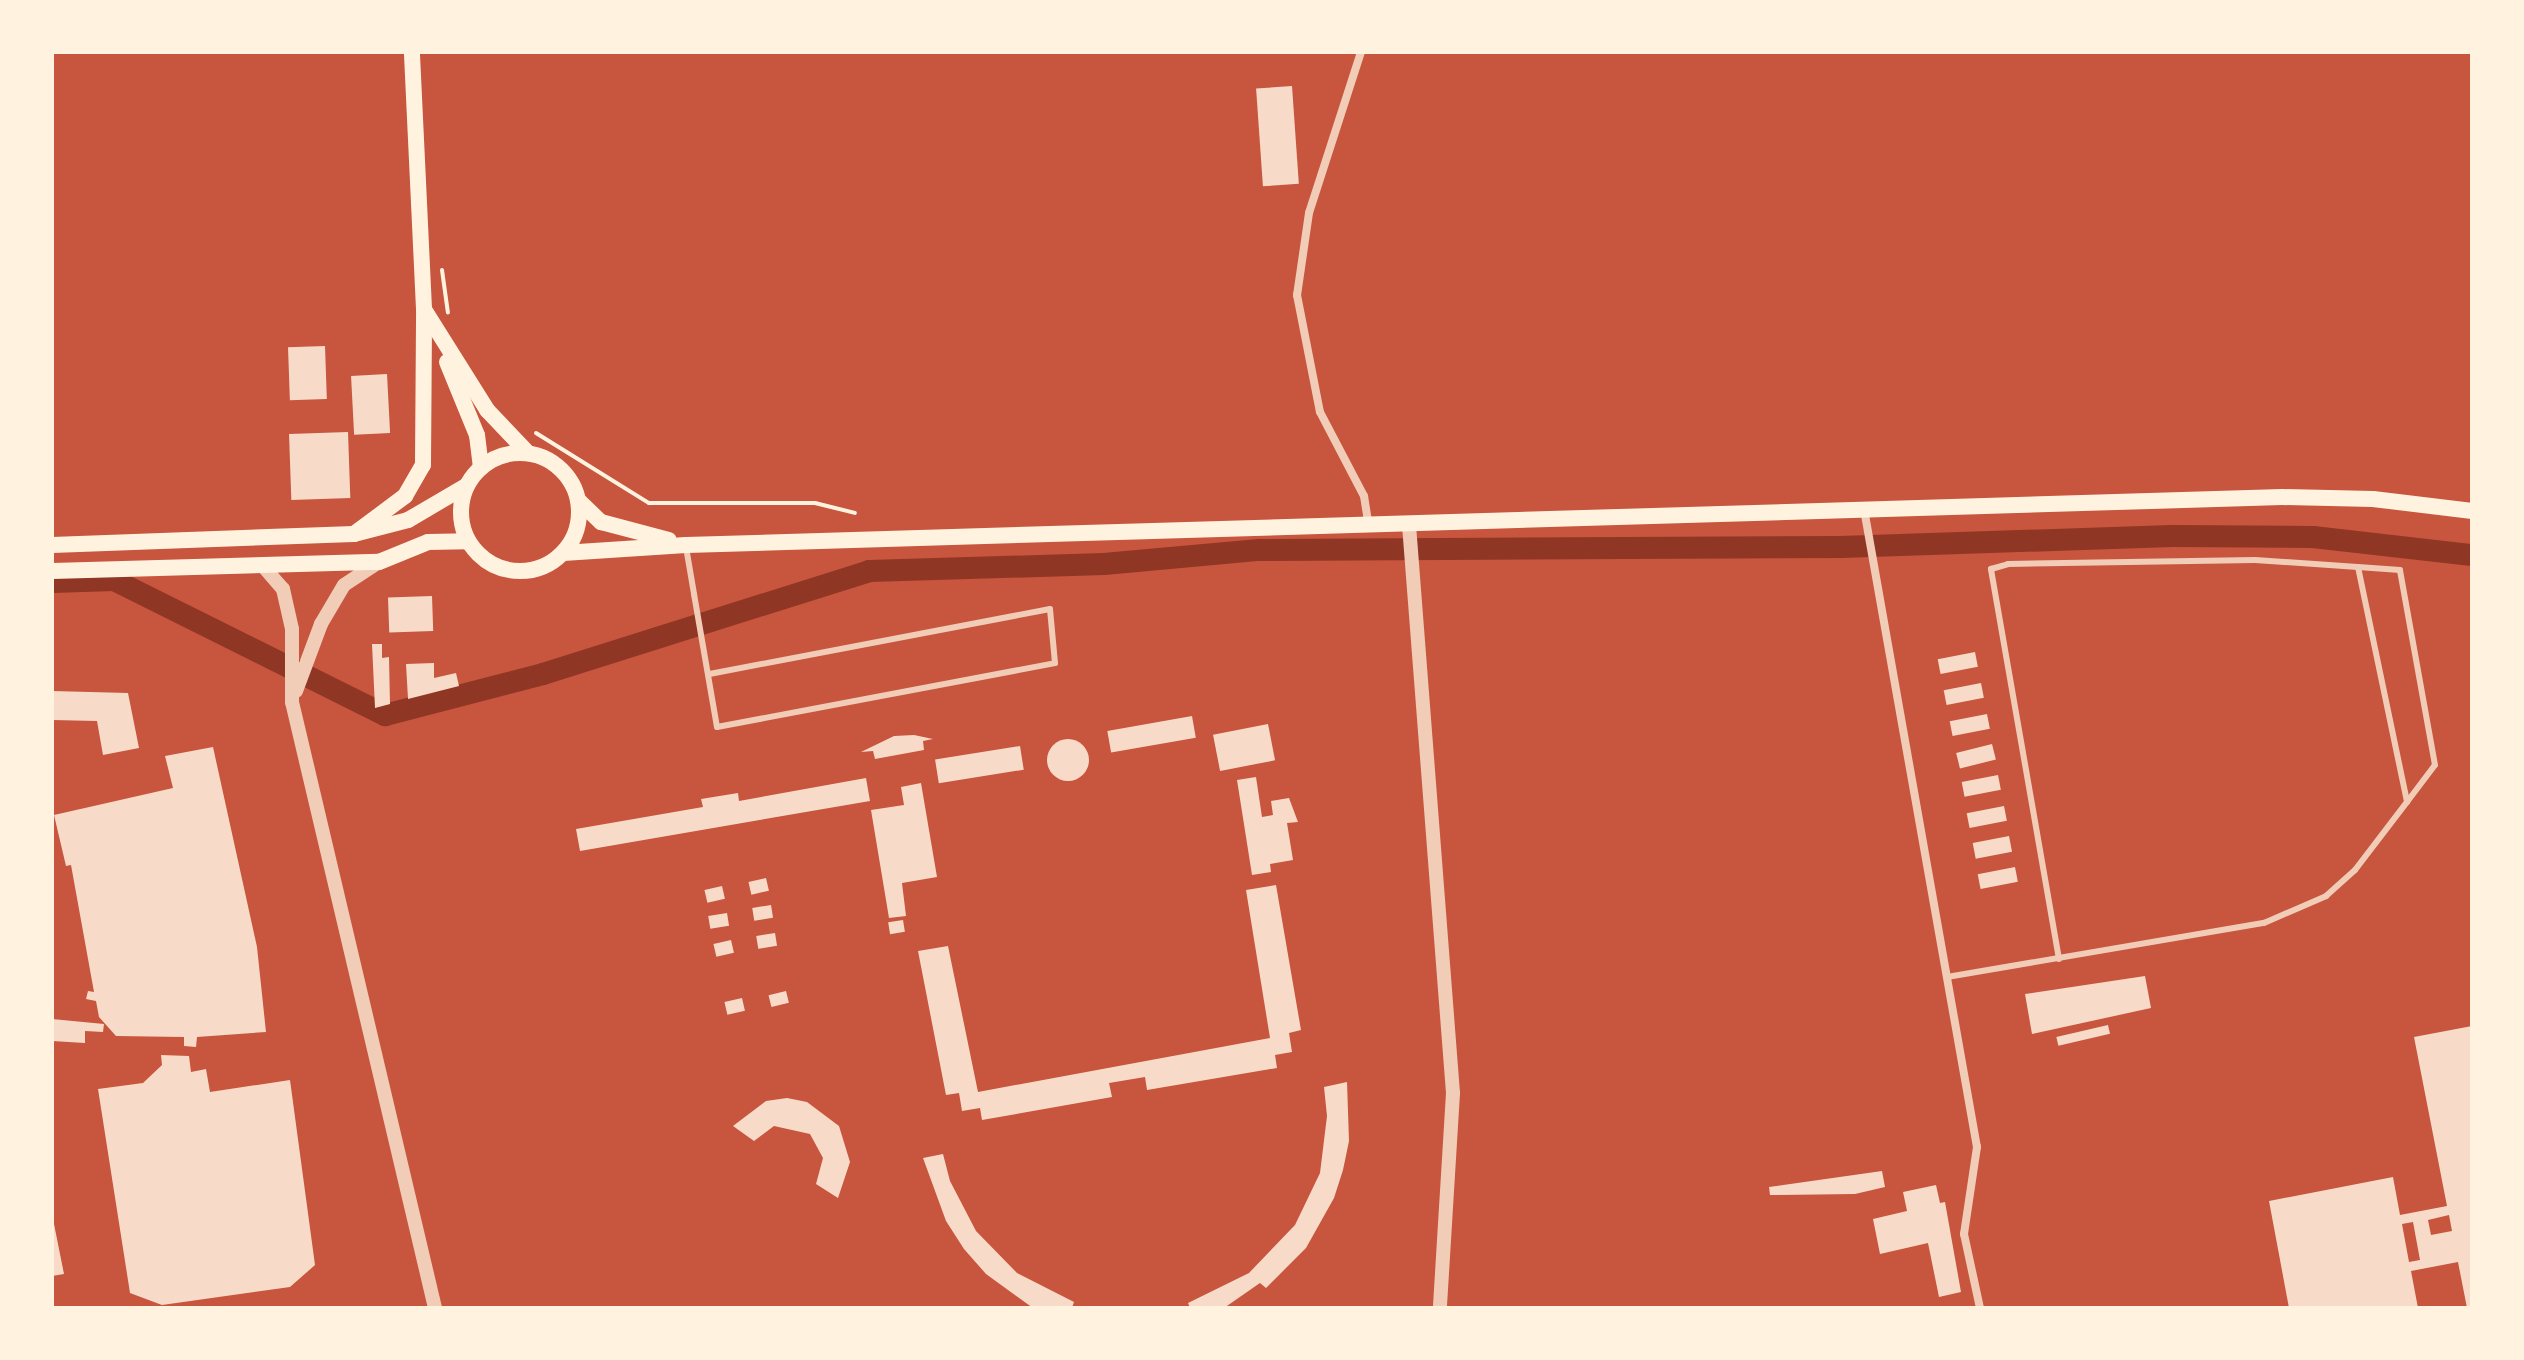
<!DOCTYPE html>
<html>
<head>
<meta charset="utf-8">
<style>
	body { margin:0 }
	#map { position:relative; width:2524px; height:1360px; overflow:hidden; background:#c8553d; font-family:Inter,sans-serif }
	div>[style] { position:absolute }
	.canal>* { height:22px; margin:-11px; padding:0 11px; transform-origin:11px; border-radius:11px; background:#8f3625 }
	.building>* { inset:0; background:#f7dbc8; transform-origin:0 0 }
	.round { border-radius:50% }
	.path>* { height:4px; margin:-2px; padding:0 2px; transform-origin:2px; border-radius:2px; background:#fff3e0 }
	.service>* { height:6px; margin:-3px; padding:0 3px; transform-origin:3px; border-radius:3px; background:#f1ccb7 }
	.minor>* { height:8px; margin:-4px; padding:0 4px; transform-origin:4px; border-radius:4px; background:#f1ccb7 }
	.tertiary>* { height:14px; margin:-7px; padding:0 7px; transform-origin:7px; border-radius:7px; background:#f1ccb7 }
	.secondary>* { height:16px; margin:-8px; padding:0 8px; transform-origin:8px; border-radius:8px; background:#fff3e0 }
	.secondary>.ring { margin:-8px; padding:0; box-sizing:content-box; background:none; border:16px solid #fff3e0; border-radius:50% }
	span { translate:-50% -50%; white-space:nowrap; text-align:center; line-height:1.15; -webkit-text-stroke:6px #fff3e0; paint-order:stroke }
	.frame { position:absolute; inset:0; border:54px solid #fff3e0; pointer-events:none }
</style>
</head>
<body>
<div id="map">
	<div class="canal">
		<div style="left:52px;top:582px;width:62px;rotate:-1.8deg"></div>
		<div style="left:114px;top:580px;width:303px;rotate:26.5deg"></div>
		<div style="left:385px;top:715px;width:163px;rotate:-14.5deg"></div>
		<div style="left:543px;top:674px;width:342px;rotate:-17.5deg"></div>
		<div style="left:869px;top:571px;width:235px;rotate:-1.7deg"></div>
		<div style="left:1104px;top:564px;width:156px;rotate:-5.2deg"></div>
		<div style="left:1259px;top:550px;width:582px;rotate:-0.3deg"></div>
		<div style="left:1841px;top:547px;width:331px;rotate:-1.9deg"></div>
		<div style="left:2172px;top:536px;width:141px;rotate:0.4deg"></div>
		<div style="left:2313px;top:537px;width:160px;rotate:6.5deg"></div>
	</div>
	<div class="building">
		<div style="left:1292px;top:86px;width:98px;height:36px;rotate:86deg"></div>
		<div style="left:325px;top:346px;width:53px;height:37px;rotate:88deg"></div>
		<div style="left:387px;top:374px;width:59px;height:36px;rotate:87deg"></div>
		<div style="left:348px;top:432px;width:66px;height:59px;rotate:88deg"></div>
		<div style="left:432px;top:596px;width:35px;height:44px;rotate:88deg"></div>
		<div style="clip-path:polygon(372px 644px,382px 644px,382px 658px,389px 657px,390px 704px,375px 708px)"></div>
		<div style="left:1975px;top:652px;width:15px;height:38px;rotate:79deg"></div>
		<div style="clip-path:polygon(434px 663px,434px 678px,456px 673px,459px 686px,408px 699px,406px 664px)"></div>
		<div style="left:1981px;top:683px;width:15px;height:38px;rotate:79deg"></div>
		<div style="clip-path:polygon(52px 691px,128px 693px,139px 748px,103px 755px,97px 721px,52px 720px)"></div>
		<div style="left:1987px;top:714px;width:15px;height:38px;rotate:79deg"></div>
		<div style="left:1192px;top:716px;width:22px;height:86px;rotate:80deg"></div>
		<div style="left:1268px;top:724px;width:37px;height:56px;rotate:79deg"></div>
		<div style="clip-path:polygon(914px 735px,933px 739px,923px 741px,924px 750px,875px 759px,873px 751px,861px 752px,894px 736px)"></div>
		<div class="round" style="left:1047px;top:739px;width:42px;height:42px"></div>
		<div style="left:1992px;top:744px;width:16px;height:37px;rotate:76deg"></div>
		<div style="left:1020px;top:746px;width:24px;height:86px;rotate:81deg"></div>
		<div style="clip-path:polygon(213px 747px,257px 947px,266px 1032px,197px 1037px,196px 1047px,184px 1046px,184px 1037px,116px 1036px,99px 1017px,96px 1001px,86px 999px,88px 991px,94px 992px,71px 865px,66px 866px,54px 815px,173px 788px,165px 756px)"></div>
		<div style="left:1998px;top:775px;width:15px;height:37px;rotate:79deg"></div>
		<div style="clip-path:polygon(1256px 777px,1262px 817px,1273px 815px,1271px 801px,1289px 798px,1298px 822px,1287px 823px,1293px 860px,1270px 864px,1271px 872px,1252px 875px,1237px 780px)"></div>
		<div style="clip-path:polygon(866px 778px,870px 801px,580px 851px,576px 829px,703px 807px,701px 799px,738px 793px,739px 801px)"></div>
		<div style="clip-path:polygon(921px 783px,937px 877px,902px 883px,906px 916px,889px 918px,871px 810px,904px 805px,901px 787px)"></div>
		<div style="left:2004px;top:806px;width:15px;height:38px;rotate:79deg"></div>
		<div style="left:2009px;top:836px;width:16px;height:37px;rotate:79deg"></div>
		<div style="left:2015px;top:867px;width:15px;height:38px;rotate:79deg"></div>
		<div style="left:766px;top:878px;width:13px;height:18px;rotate:77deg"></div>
		<div style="clip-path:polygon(1276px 885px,1301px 1030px,1289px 1033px,1292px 1052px,1275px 1055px,1277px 1068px,1147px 1090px,1145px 1077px,1109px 1083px,1112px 1097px,982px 1120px,980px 1108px,962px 1111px,959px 1093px,946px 1095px,918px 951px,948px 946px,978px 1092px,1270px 1038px,1246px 890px)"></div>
		<div style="left:722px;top:886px;width:13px;height:18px;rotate:77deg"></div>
		<div style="left:771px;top:905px;width:13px;height:19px;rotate:81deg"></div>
		<div style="left:727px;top:913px;width:13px;height:19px;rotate:81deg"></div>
		<div style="left:903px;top:920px;width:12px;height:15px;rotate:81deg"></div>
		<div style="left:775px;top:933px;width:13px;height:19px;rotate:81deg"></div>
		<div style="left:731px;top:940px;width:13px;height:18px;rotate:77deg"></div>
		<div style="clip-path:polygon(2145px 976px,2151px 1008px,2032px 1034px,2025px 994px)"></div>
		<div style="left:786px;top:991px;width:12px;height:18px;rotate:76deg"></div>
		<div style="left:742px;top:998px;width:13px;height:18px;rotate:77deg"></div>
		<div style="clip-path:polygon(52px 1019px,104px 1024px,103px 1032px,85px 1031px,85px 1043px,52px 1041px)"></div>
		<div style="left:2108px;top:1025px;width:9px;height:53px;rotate:77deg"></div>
		<div style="clip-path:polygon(evenodd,2472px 1026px,2472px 1308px,2467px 1308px,2458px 1262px,2411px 1271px,2418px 1308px,2289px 1308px,2269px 1201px,2393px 1177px,2400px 1215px,2447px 1206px,2414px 1037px,2472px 1026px,2449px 1215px,2452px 1231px,2431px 1235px,2428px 1220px,2449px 1215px,2472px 1026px,2413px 1222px,2420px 1260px,2409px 1262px,2402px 1224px,2413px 1222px)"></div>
		<div style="clip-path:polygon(161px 1055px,189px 1056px,191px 1072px,206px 1069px,210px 1092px,290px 1080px,315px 1265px,290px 1287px,162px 1305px,130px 1293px,98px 1089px,143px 1083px,162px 1065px)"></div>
		<div style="clip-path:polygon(1347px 1082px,1349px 1141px,1343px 1170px,1334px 1198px,1306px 1248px,1266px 1288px,1260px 1283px,1224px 1308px,1190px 1308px,1188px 1303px,1249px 1273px,1295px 1225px,1320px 1173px,1327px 1116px,1324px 1087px)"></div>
		<div style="clip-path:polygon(787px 1098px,807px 1102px,839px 1126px,850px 1162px,838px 1198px,816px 1184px,823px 1158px,810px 1134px,774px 1126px,754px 1141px,733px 1126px,766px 1101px)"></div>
		<div style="clip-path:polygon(943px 1154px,950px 1181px,976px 1231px,1017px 1273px,1074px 1302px,1072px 1308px,1033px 1308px,986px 1274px,964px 1249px,946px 1221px,923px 1158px)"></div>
		<div style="clip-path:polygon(1882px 1171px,1885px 1187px,1855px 1194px,1770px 1195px,1769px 1187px)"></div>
		<div style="clip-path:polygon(1936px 1185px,1940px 1203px,1945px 1202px,1961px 1292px,1939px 1297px,1928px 1243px,1880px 1254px,1873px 1219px,1907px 1211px,1903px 1192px)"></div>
		<div style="clip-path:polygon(52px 1214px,64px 1274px,52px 1276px)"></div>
	</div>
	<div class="path">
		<div style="left:442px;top:270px;width:43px;rotate:82.1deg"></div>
		<div style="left:536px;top:433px;width:133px;rotate:31.8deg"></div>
		<div style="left:649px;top:503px;width:166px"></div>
		<div style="left:815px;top:503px;width:41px;rotate:14deg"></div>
	</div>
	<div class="service">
		<div style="left:686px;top:547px;width:48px;rotate:80.3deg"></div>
		<div style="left:694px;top:594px;width:135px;rotate:80.2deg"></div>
		<div style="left:717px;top:727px;width:344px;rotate:-10.7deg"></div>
		<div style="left:1055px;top:663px;width:54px;rotate:-95.3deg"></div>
		<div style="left:1050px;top:609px;width:348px;rotate:169.2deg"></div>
		<div style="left:2059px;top:959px;width:396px;rotate:-99.9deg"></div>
		<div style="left:1991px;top:569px;width:18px;rotate:-16deg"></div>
		<div style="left:2008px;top:564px;width:247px;rotate:-0.9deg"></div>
		<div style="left:2255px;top:560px;width:103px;rotate:3.9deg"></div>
		<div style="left:1947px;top:977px;width:322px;rotate:-9.7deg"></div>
		<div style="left:2264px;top:923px;width:68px;rotate:-23.5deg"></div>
		<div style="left:2326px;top:896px;width:39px;rotate:-42deg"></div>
		<div style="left:2355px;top:870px;width:86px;rotate:-52.6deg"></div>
		<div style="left:2407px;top:802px;width:46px;rotate:-52.9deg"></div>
		<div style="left:2435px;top:765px;width:198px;rotate:-100.2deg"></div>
		<div style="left:2400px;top:570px;width:42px;rotate:-175.9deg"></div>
		<div style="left:2358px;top:567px;width:240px;rotate:78.2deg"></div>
	</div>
	<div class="minor">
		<div style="left:1361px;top:52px;width:169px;rotate:107.9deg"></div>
		<div style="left:1309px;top:213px;width:83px;rotate:98.3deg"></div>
		<div style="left:1297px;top:295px;width:119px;rotate:78.9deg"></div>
		<div style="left:1320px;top:412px;width:95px;rotate:62.4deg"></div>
		<div style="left:1364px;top:496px;width:30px;rotate:81deg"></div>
		<div style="left:1864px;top:509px;width:648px;rotate:79.96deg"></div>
		<div style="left:1977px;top:1147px;width:88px;rotate:98.5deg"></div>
		<div style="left:1964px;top:1234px;width:76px;rotate:77.8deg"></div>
	</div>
	<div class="tertiary">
		<div style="left:1409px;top:525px;width:570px;rotate:85.57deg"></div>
		<div style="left:1453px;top:1093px;width:215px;rotate:93.5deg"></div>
		<div style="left:262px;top:565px;width:32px;rotate:49deg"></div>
		<div style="left:283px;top:589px;width:41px;rotate:77.3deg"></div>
		<div style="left:292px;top:629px;width:73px;rotate:90deg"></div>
		<div style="left:292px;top:702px;width:623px;rotate:76.72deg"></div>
		<div style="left:296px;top:691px;width:72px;rotate:-69.5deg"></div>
		<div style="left:321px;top:624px;width:45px;rotate:-59.5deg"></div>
		<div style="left:344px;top:585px;width:42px;rotate:-33.3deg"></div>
	</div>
	<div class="secondary">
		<div style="left:425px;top:311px;width:117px;rotate:57.9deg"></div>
		<div style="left:487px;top:410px;width:59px;rotate:46.4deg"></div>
		<div style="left:447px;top:362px;width:79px;rotate:67.7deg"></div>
		<div style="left:477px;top:435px;width:31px;rotate:83deg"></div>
		<div class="ring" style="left:461px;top:453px;width:102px;height:102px"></div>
		<div style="left:578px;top:500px;width:32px;rotate:44deg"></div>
		<div style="left:601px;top:522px;width:70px;rotate:14.8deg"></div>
		<div style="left:354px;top:534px;width:64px;rotate:-36.7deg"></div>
		<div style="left:405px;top:496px;width:36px;rotate:-60deg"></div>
		<div style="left:423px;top:465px;width:156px;rotate:-89.6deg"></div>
		<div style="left:424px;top:309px;width:257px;rotate:-92.7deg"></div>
		<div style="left:52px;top:545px;width:302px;rotate:-2.1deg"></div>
		<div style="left:354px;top:534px;width:56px;rotate:-14.5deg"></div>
		<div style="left:408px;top:520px;width:67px;rotate:-30.4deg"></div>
		<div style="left:563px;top:553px;width:123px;rotate:-3.7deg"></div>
		<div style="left:686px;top:545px;width:1597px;rotate:-1.72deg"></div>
		<div style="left:2282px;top:497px;width:91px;rotate:1.3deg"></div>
		<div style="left:2373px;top:499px;width:100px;rotate:6.9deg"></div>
		<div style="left:52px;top:571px;width:327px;rotate:-1.6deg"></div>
		<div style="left:379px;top:562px;width:53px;rotate:-22.2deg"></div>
		<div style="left:428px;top:542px;width:39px;rotate:-1deg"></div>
	</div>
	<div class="frame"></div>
</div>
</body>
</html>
